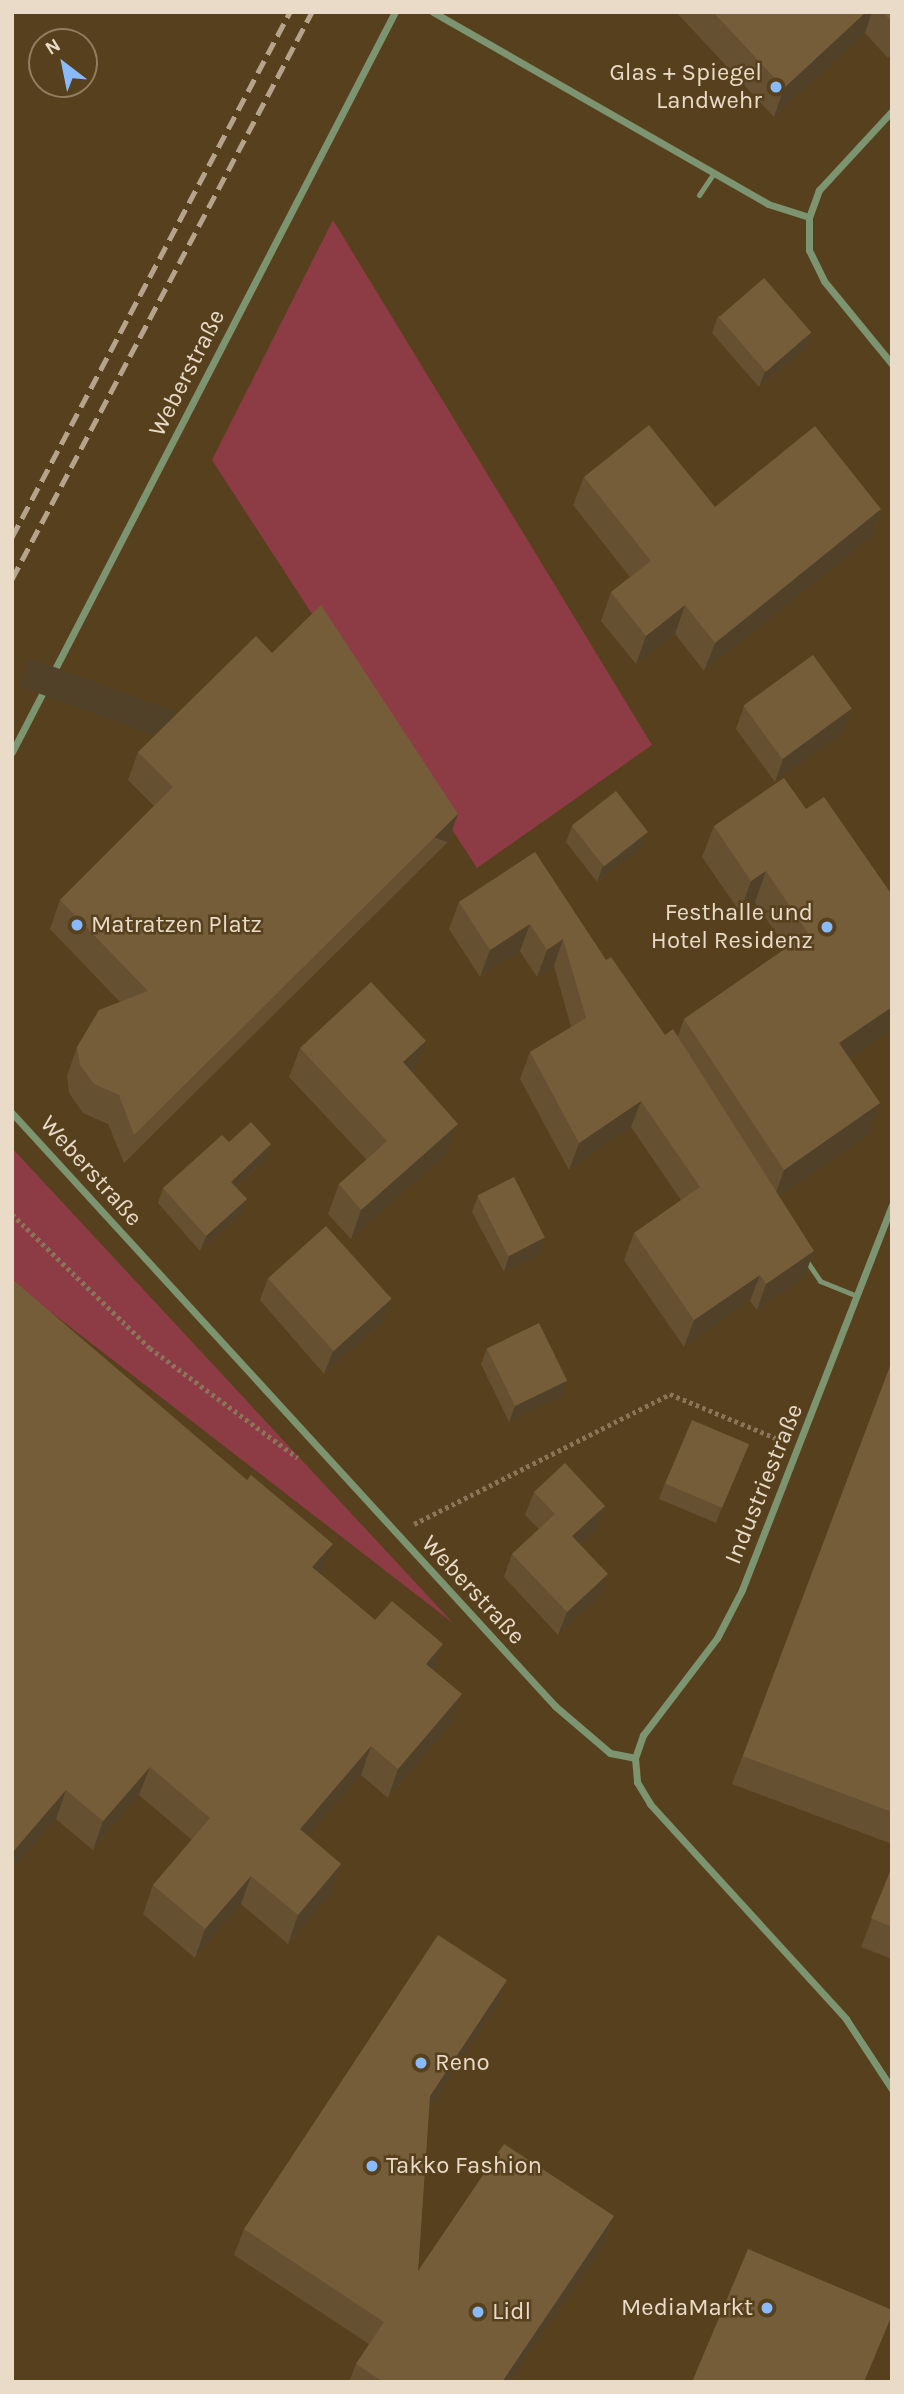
<!DOCTYPE html>
<html>
<head>
<meta charset="utf-8">
<style>
	body { margin:0 }
	#map { position:relative; width:904px; height:2394px; overflow:hidden; background:#57401d; font-family:Karla,sans-serif }
	div>[style] { position:absolute }
	.green>* { inset:0; background:#8d3b45 }
	.path>* { height:4.5px; margin-top:-2.25px; transform-origin:0; background:repeating-linear-gradient(90deg,#897558 0 3.5px,transparent 0 7px) }
	.lane>* { height:5px; margin:-2.5px; padding:0 2.5px; transform-origin:2.5px; border-radius:2.5px; background:#7c9570 }
	.street>* { height:7px; margin:-3.5px; padding:0 3.5px; transform-origin:3.5px; border-radius:3.5px; background:#7c9570 }
	.rail>* { height:5px; margin-top:-2.5px; transform-origin:0; background:repeating-linear-gradient(90deg,#b5a48b 0 14px,transparent 0 21px) }
	.wall>* { inset:0; background:#655032 }
	.shaded-wall>* { inset:0; background:#524129; transform-origin:0 0 }
	.building>* { inset:0; background:#755d3a; transform-origin:0 0 }
	.dots>* { width:19px; height:19px; translate:-50% -50%; box-sizing:border-box; border:4px solid #57401d; border-radius:50% }
	span { translate:-50% -50%; white-space:nowrap; text-align:center; line-height:1.15; -webkit-text-stroke:5px #57401d; paint-order:stroke }
	.poi-label { font-size:24px; color:#e9dbc8 }
	.right { translate:-100% -50%; text-align:right }
	.left { translate:0 -50%; text-align:left }
	.street-label { font-size:24px; color:#e9dbc8 }
	.frame { position:absolute; inset:0; border:14px solid #e9dbc8; pointer-events:none }
	.north { position:absolute; left:28px; top:28px; width:70px; height:70px; box-sizing:border-box; background:#57401d; border:2px solid #917e61; border-radius:50%; rotate:328deg; font-size:19px; font-weight:700; line-height:28px; text-align:center; color:#e9dbc8 }
	.north::after { content:''; display:block; margin:auto; width:24px; height:32px; background:#88bafc; clip-path:polygon(50% 0,100% 100%,50% 72%,0 100%) }
</style>
</head>
<body>
<div id="map">
	<div class="green">
		<div style="clip-path:polygon(333px 220px,652px 745px,477px 868px,212px 460px)"></div>
		<div style="clip-path:polygon(12px 1148px,453px 1623px,12px 1282px)"></div>
	</div>
	<div class="path">
		<div style="left:12px;top:1214px;width:192px;rotate:44.2deg"></div>
		<div style="left:150px;top:1348px;width:184px;rotate:36.6deg"></div>
		<div style="left:414px;top:1524px;width:287px;rotate:-26.9deg"></div>
		<div style="left:670px;top:1394px;width:117px;rotate:22.6deg"></div>
	</div>
	<div class="lane">
		<div style="left:699px;top:195px;width:27px;rotate:-56deg"></div>
		<div style="left:806px;top:1260px;width:25px;rotate:56deg"></div>
		<div style="left:820px;top:1281px;width:40px;rotate:22deg"></div>
	</div>
	<div class="street">
		<div style="left:433px;top:12px;width:386px;rotate:29.8deg"></div>
		<div style="left:768px;top:204px;width:43px;rotate:17.6deg"></div>
		<div style="left:892px;top:111px;width:108px;rotate:132.7deg"></div>
		<div style="left:819px;top:190px;width:29px;rotate:110deg"></div>
		<div style="left:809px;top:217px;width:33px;rotate:90deg"></div>
		<div style="left:809px;top:250px;width:34px;rotate:64deg"></div>
		<div style="left:824px;top:281px;width:107px;rotate:50.7deg"></div>
		<div style="left:12px;top:752px;width:833px;rotate:-62.64deg"></div>
		<div style="left:12px;top:1113px;width:804px;rotate:47.52deg"></div>
		<div style="left:555px;top:1706px;width:72px;rotate:40.5deg"></div>
		<div style="left:610px;top:1753px;width:25px;rotate:11deg"></div>
		<div style="left:892px;top:1205px;width:413px;rotate:111.3deg"></div>
		<div style="left:742px;top:1590px;width:54px;rotate:117.5deg"></div>
		<div style="left:717px;top:1638px;width:122px;rotate:127.3deg"></div>
		<div style="left:643px;top:1735px;width:24px;rotate:109deg"></div>
		<div style="left:635px;top:1758px;width:24px;rotate:85deg"></div>
		<div style="left:637px;top:1782px;width:26px;rotate:59deg"></div>
		<div style="left:650px;top:1804px;width:291px;rotate:47.6deg"></div>
		<div style="left:846px;top:2019px;width:84px;rotate:56.7deg"></div>
	</div>
	<div class="rail">
		<div style="left:12px;top:537px;width:594px;rotate:-62.1deg"></div>
		<div style="left:12px;top:579px;width:641px;rotate:-62.12deg"></div>
	</div>
	<div class="wall">
		<div style="clip-path:polygon(676px 12px,892px 12px,892px 54px,888px 58px,865px 33px,774px 117px)"></div>
		<div style="clip-path:polygon(718px 316px,811px 333px,805px 349px,759px 387px,712px 333px)"></div>
		<div style="clip-path:polygon(584px 477px,715px 507px,881px 509px,871px 537px,704px 671px,675px 634px,636px 664px,601px 621px,611px 592px,630px 577px,573px 505px)"></div>
		<div style="clip-path:polygon(272px 653px,458px 814px,448px 842px,124px 1163px,108px 1124px,83px 1113px,69px 1093px,67px 1076px,77px 1047px,120px 1002px,50px 929px,60px 900px,154px 806px,128px 780px,138px 752px)"></div>
		<div style="clip-path:polygon(744px 706px,844px 731px,775px 782px,736px 729px)"></div>
		<div style="clip-path:polygon(784px 778px,850px 1059px,880px 1103px,869px 1134px,779px 1196px,804px 1278px,757px 1310px,750px 1301px,684px 1347px,624px 1260px,634px 1233px,681px 1200px,631px 1127px,569px 1170px,520px 1079px,530px 1052px,571px 1027px,554px 966px,537px 977px,520px 951px,480px 977px,449px 929px,459px 902px,535px 852px,606px 960px,665px 1035px,678px 1036px,684px 1019px,786px 948px,755px 902px,740px 912px,702px 857px,714px 826px)"></div>
		<div style="clip-path:polygon(572px 826px,642px 848px,597px 882px,566px 842px)"></div>
		<div style="clip-path:polygon(300px 1048px,415px 1070px,412px 1073px,447px 1153px,351px 1239px,328px 1214px,339px 1184px,367px 1160px,289px 1077px)"></div>
		<div style="clip-path:polygon(229px 1142px,271px 1144px,266px 1159px,236px 1187px,247px 1199px,241px 1214px,200px 1251px,158px 1203px,163px 1188px)"></div>
		<div style="clip-path:polygon(478px 1196px,539px 1254px,504px 1272px,472px 1212px)"></div>
		<div style="clip-path:polygon(268px 1278px,383px 1322px,324px 1374px,260px 1300px)"></div>
		<div style="clip-path:polygon(12px 1279px,322px 1573px,321px 1574px,434px 1670px,452px 1723px,388px 1798px,361px 1775px,308px 1836px,341px 1864px,331px 1893px,288px 1944px,241px 1904px,195px 1958px,143px 1914px,153px 1885px,192px 1840px,139px 1795px,93px 1850px,56px 1819px)"></div>
		<div style="clip-path:polygon(487px 1348px,567px 1381px,561px 1397px,509px 1422px,481px 1364px)"></div>
		<div style="clip-path:polygon(892px 1361px,892px 1844px,732px 1784px)"></div>
		<div style="clip-path:polygon(749px 1444px,716px 1523px,659px 1499px,665px 1483px)"></div>
		<div style="clip-path:polygon(534px 1492px,605px 1506px,596px 1529px,580px 1544px,600px 1597px,558px 1635px,504px 1577px,512px 1554px,539px 1529px,525px 1515px)"></div>
		<div style="clip-path:polygon(892px 1867px,892px 1959px,861px 1947px)"></div>
		<div style="clip-path:polygon(497px 2005px,429px 2109px,418px 2271px,614px 2216px,605px 2242px,510px 2382px,349px 2382px,356px 2364px,369px 2344px,234px 2255px,244px 2229px)"></div>
	</div>
	<div class="shaded-wall">
		<div style="clip-path:polygon(866px 12px,872px 12px,865px 33px,774px 117px,784px 88px)"></div>
		<div style="clip-path:polygon(811px 333px,805px 349px,759px 387px,765px 371px)"></div>
		<div style="clip-path:polygon(881px 509px,871px 537px,704px 671px,715px 643px)"></div>
		<div style="clip-path:polygon(685px 605px,675px 634px,636px 664px,646px 636px)"></div>
		<div style="clip-path:polygon(852px 708px,844px 731px,775px 782px,783px 759px)"></div>
		<div style="left:458px;top:814px;width:30px;height:456px;rotate:110deg"></div>
		<div style="clip-path:polygon(648px 832px,642px 848px,597px 882px,603px 866px)"></div>
		<div style="clip-path:polygon(766px 871px,755px 902px,740px 912px,751px 881px)"></div>
		<div style="clip-path:polygon(530px 924px,520px 951px,480px 977px,490px 950px)"></div>
		<div style="clip-path:polygon(563px 939px,554px 966px,537px 977px,547px 950px)"></div>
		<div style="clip-path:polygon(892px 1007px,892px 1030px,828px 1074px,839px 1043px)"></div>
		<div style="clip-path:polygon(426px 1041px,415px 1070px,392px 1091px,403px 1062px)"></div>
		<div style="clip-path:polygon(641px 1101px,631px 1127px,569px 1170px,579px 1143px)"></div>
		<div style="clip-path:polygon(880px 1103px,869px 1134px,773px 1201px,784px 1170px)"></div>
		<div style="clip-path:polygon(458px 1124px,447px 1153px,351px 1239px,361px 1210px)"></div>
		<div style="clip-path:polygon(271px 1144px,266px 1159px,226px 1196px,231px 1182px)"></div>
		<div style="clip-path:polygon(247px 1199px,241px 1214px,200px 1251px,206px 1236px)"></div>
		<div style="clip-path:polygon(545px 1237px,539px 1254px,504px 1272px,509px 1256px)"></div>
		<div style="clip-path:polygon(814px 1251px,804px 1278px,757px 1310px,766px 1284px)"></div>
		<div style="clip-path:polygon(760px 1275px,750px 1301px,684px 1347px,694px 1320px)"></div>
		<div style="clip-path:polygon(391px 1299px,383px 1322px,324px 1374px,333px 1351px)"></div>
		<div style="clip-path:polygon(567px 1381px,561px 1397px,509px 1422px,515px 1406px)"></div>
		<div style="clip-path:polygon(749px 1444px,743px 1460px,716px 1523px,722px 1507px)"></div>
		<div style="clip-path:polygon(605px 1506px,596px 1529px,564px 1559px,572px 1536px)"></div>
		<div style="clip-path:polygon(333px 1544px,322px 1573px,302px 1596px,312px 1567px)"></div>
		<div style="clip-path:polygon(608px 1574px,600px 1597px,558px 1635px,567px 1612px)"></div>
		<div style="clip-path:polygon(443px 1644px,433px 1672px,426px 1664px)"></div>
		<div style="clip-path:polygon(462px 1694px,452px 1723px,388px 1798px,398px 1769px)"></div>
		<div style="clip-path:polygon(371px 1746px,361px 1775px,289px 1858px,300px 1829px)"></div>
		<div style="clip-path:polygon(150px 1767px,139px 1795px,93px 1850px,103px 1821px)"></div>
		<div style="clip-path:polygon(66px 1790px,56px 1819px,12px 1870px,12px 1853px)"></div>
		<div style="clip-path:polygon(341px 1864px,331px 1893px,288px 1944px,298px 1915px)"></div>
		<div style="clip-path:polygon(251px 1876px,241px 1904px,195px 1958px,205px 1929px)"></div>
		<div style="clip-path:polygon(507px 1980px,497px 2005px,421px 2122px,430px 2096px)"></div>
		<div style="clip-path:polygon(614px 2216px,605px 2242px,510px 2382px,502px 2382px)"></div>
		<div style="clip-path:polygon(892px 2315px,883px 2339px,865px 2382px,864px 2382px)"></div>
	</div>
	<div class="building">
		<div style="clip-path:polygon(713px 12px,866px 12px,784px 88px)"></div>
		<div style="clip-path:polygon(883px 12px,892px 12px,892px 22px)"></div>
		<div style="left:764px;top:278px;width:72px;height:60px;rotate:49deg"></div>
		<div style="clip-path:polygon(649px 425px,715px 507px,815px 426px,881px 509px,715px 643px,685px 605px,646px 636px,611px 592px,651px 561px,584px 477px)"></div>
		<div style="clip-path:polygon(321px 605px,458px 814px,134px 1135px,119px 1095px,94px 1084px,80px 1065px,77px 1047px,99px 1010px,148px 991px,60px 900px,173px 787px,138px 752px,256px 636px,272px 653px)"></div>
		<div style="left:813px;top:655px;width:66px;height:86px;rotate:54deg"></div>
		<div style="clip-path:polygon(784px 778px,806px 809px,824px 797px,892px 895px,892px 1007px,839px 1043px,880px 1103px,784px 1170px,684px 1019px,808px 933px,766px 871px,751px 881px,714px 826px)"></div>
		<div style="left:616px;top:791px;width:52px;height:56px;rotate:52deg"></div>
		<div style="clip-path:polygon(535px 852px,606px 960px,611px 957px,665px 1035px,673px 1029px,814px 1251px,766px 1284px,760px 1275px,694px 1320px,634px 1233px,700px 1187px,641px 1101px,579px 1143px,530px 1052px,586px 1018px,563px 939px,547px 950px,530px 924px,490px 950px,459px 902px)"></div>
		<div style="clip-path:polygon(371px 982px,426px 1041px,403px 1062px,458px 1124px,361px 1210px,339px 1184px,387px 1141px,300px 1048px)"></div>
		<div style="clip-path:polygon(251px 1122px,271px 1144px,231px 1182px,247px 1199px,206px 1236px,163px 1188px,222px 1135px,229px 1142px)"></div>
		<div style="left:514px;top:1177px;width:68px;height:41px;rotate:63deg"></div>
		<div style="left:326px;top:1226px;width:98px;height:78px;rotate:48deg"></div>
		<div style="clip-path:polygon(12px 1279px,247px 1480px,251px 1475px,333px 1544px,312px 1567px,375px 1620px,392px 1601px,443px 1644px,426px 1664px,462px 1694px,398px 1769px,371px 1746px,300px 1829px,341px 1864px,298px 1915px,251px 1876px,205px 1929px,153px 1885px,210px 1818px,150px 1767px,103px 1821px,66px 1790px,12px 1853px)"></div>
		<div style="left:539px;top:1323px;width:64px;height:58px;rotate:64deg"></div>
		<div style="clip-path:polygon(892px 1361px,892px 1812px,743px 1756px)"></div>
		<div style="left:692px;top:1420px;width:62px;height:69px;rotate:23deg"></div>
		<div style="clip-path:polygon(565px 1463px,605px 1506px,572px 1536px,608px 1574px,567px 1612px,512px 1554px,555px 1514px,534px 1492px)"></div>
		<div style="clip-path:polygon(892px 1867px,892px 1927px,871px 1918px)"></div>
		<div style="clip-path:polygon(438px 1935px,507px 1980px,430px 2096px,418px 2271px,504px 2144px,614px 2216px,502px 2382px,383px 2382px,356px 2364px,384px 2322px,244px 2229px)"></div>
		<div style="clip-path:polygon(748px 2249px,892px 2310px,892px 2315px,864px 2382px,692px 2382px)"></div>
	</div>
	<div class="dots">
		<div style="left:776px;top:87px;background:#88bafc"></div>
		<div style="left:77px;top:925px;background:#88bafc"></div>
		<div style="left:827px;top:927px;background:#88bafc"></div>
		<div style="left:421px;top:2063px;background:#88bafc"></div>
		<div style="left:372px;top:2166px;background:#88bafc"></div>
		<div style="left:767px;top:2308px;background:#88bafc"></div>
		<div style="left:478px;top:2312px;background:#88bafc"></div>
	</div>
	<div class="poi-label">
		<span class="right" style="left:762px;top:87px">Glas + Spiegel<br>Landwehr</span>
		<span class="right" style="left:813px;top:927px">Festhalle und<br>Hotel Residenz</span>
		<span class="left" style="left:91px;top:925px">Matratzen Platz</span>
		<span class="left" style="left:435px;top:2063px">Reno</span>
		<span class="left" style="left:386px;top:2166px">Takko Fashion</span>
		<span class="right" style="left:753px;top:2308px">MediaMarkt</span>
		<span class="left" style="left:492px;top:2312px">Lidl</span>
	</div>
	<div class="street-label">
		<span style="left:187px;top:373px;rotate:-63deg">Weberstraße</span>
		<span style="left:91px;top:1171px;rotate:48deg">Weberstraße</span>
		<span style="left:764px;top:1484px;rotate:-68deg">Industriestraße</span>
		<span style="left:473px;top:1590px;rotate:47deg">Weberstraße</span>
	</div>
	<div class="frame"></div>
	<div class="north">N</div>
</div>
</body>
</html>
